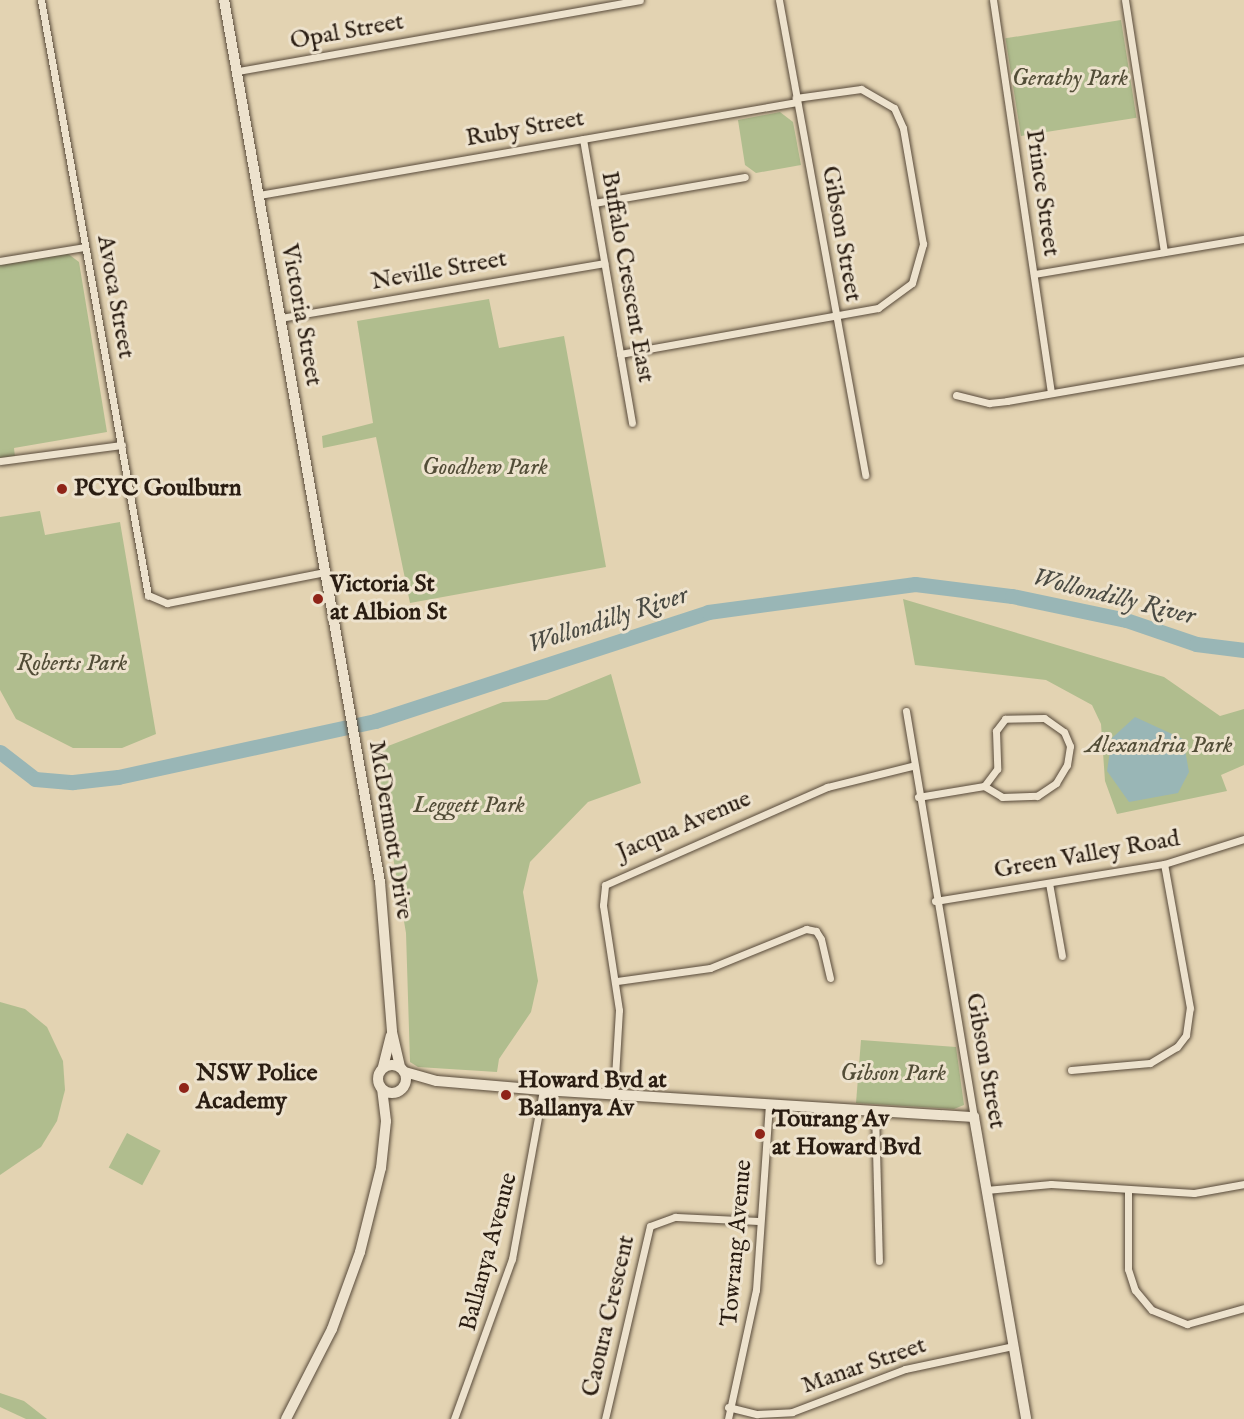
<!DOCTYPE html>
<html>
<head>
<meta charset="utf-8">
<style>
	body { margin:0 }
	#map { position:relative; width:1244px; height:1419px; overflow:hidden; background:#e3d3b2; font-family:"IM FELL English",serif }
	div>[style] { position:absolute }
	.green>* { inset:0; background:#b0bd8e; transform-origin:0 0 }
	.water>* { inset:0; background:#99b6b6 }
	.river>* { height:15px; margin:-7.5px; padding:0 7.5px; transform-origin:7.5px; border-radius:7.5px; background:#99b6b6 }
	.roads { filter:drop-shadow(0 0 2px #584a3a) drop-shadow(0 0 2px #584a3a) }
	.street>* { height:7px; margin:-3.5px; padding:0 3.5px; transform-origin:3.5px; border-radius:3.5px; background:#ede2cd }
	.secondary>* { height:10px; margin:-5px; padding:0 5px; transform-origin:5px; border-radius:5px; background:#ede2cd }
	.secondary>.ring { margin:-5px; padding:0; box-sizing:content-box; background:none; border:10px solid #ede2cd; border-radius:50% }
	.dots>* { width:16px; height:16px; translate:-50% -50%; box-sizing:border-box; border:3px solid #ede2cd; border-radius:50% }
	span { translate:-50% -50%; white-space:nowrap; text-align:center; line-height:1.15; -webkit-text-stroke:6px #ede2cd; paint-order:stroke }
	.street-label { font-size:24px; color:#2a1d12 }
	.park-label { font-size:24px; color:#524d37; font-style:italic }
	.poi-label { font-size:24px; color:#2a1d12; font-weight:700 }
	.left { translate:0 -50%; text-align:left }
	.water-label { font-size:26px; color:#4b4b43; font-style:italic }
</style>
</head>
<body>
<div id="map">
	<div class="green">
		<div style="left:1121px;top:20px;width:99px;height:117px;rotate:81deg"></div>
		<div style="clip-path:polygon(780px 112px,793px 122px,801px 165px,756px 173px,745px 165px,738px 120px)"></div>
		<div style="clip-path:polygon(67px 253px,79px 262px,107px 432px,14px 448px,15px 457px,0 459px,0 265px)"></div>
		<div style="clip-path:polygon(489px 299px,499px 348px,564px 336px,606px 567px,410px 603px,376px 437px,323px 448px,322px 436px,373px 423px,357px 321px)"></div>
		<div style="clip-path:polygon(40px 511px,45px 535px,120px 522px,156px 734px,122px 748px,73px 748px,16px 719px,0 690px,0 517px)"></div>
		<div style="clip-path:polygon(903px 599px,1164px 677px,1220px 716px,1244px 709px,1244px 765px,1221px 775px,1227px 791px,1117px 814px,1105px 781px,1101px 724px,1092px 705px,1046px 680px,915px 665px)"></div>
		<div style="clip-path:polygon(611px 674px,641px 783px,588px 802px,530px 862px,523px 892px,538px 981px,531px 1012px,499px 1059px,497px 1072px,418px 1067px,410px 1062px,406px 933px,375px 751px,503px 702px,547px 700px)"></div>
		<div style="clip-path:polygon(0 1002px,25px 1009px,47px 1027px,63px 1061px,65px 1090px,57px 1121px,41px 1147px,0 1175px)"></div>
		<div style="clip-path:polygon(861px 1040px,956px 1047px,964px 1105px,954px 1109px,856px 1103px)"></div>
		<div style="left:127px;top:1133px;width:38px;height:39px;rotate:28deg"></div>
		<div style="clip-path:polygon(0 1393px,24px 1401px,47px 1419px,26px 1419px,0 1407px)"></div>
	</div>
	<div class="water">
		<div style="clip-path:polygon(1135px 717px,1183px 739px,1189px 772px,1178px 793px,1129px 802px,1107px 771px,1112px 738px)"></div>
	</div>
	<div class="river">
		<div style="left:0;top:752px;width:44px;rotate:37.6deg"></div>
		<div style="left:35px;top:779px;width:38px;rotate:5deg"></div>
		<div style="left:73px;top:782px;width:45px;rotate:-6.3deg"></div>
		<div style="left:118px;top:777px;width:263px;rotate:-12.3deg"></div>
		<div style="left:375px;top:721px;width:350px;rotate:-18.1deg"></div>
		<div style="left:708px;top:612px;width:209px;rotate:-7.7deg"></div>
		<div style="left:915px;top:584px;width:98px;rotate:7.1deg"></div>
		<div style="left:1012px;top:596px;width:116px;rotate:11.9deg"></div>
		<div style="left:1126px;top:620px;width:74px;rotate:18.9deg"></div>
		<div style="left:1196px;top:644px;width:48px;rotate:7.1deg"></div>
	</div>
	<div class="roads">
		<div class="street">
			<div style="left:41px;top:0;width:605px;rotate:79.81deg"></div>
			<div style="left:148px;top:595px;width:21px;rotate:23deg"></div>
			<div style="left:167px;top:603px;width:161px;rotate:-11.1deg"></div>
			<div style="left:779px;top:0;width:483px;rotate:79.7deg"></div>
			<div style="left:993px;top:0;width:396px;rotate:81.6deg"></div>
			<div style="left:1125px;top:0;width:255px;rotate:81.2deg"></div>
			<div style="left:238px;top:71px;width:408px;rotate:-10deg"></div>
			<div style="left:583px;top:139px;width:288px;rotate:80.2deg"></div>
			<div style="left:259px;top:195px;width:546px;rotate:-9.81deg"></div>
			<div style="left:594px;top:203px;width:153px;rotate:-9.8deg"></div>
			<div style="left:0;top:261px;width:86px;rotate:-9.4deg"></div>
			<div style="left:1034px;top:274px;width:213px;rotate:-9.5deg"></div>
			<div style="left:280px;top:318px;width:329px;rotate:-9.6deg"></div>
			<div style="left:620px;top:354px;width:262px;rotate:-10.1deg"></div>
			<div style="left:878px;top:308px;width:42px;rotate:-36.3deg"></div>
			<div style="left:912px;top:283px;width:41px;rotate:-74.2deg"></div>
			<div style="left:923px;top:244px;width:118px;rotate:-99.8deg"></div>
			<div style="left:903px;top:128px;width:22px;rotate:-114deg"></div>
			<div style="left:894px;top:108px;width:38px;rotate:-150deg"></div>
			<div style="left:861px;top:89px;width:66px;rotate:172.1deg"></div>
			<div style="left:956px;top:395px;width:34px;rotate:14deg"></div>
			<div style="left:989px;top:403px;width:18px;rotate:-6deg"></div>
			<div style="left:1007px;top:401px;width:241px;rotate:-9.8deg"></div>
			<div style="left:0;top:461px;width:123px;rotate:-7.5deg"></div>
			<div style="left:906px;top:711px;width:412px;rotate:80.5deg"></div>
			<div style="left:918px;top:797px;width:67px;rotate:-9.5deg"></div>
			<div style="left:984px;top:786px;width:21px;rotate:31deg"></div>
			<div style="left:1002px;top:797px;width:35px;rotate:-2deg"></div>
			<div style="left:1037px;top:796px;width:23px;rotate:-34deg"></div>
			<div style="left:1056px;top:783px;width:21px;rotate:-59deg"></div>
			<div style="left:1067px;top:765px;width:19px;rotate:-81deg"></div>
			<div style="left:1070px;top:746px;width:15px;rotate:-113deg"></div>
			<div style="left:1064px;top:732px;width:24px;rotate:-145deg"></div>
			<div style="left:1044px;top:718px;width:39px;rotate:179deg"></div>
			<div style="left:1005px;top:719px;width:15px;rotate:127deg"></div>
			<div style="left:996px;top:731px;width:38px;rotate:88deg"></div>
			<div style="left:997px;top:769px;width:21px;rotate:127deg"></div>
			<div style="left:1049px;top:883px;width:74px;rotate:79.9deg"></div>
			<div style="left:935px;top:901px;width:232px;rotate:-9.2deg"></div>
			<div style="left:1164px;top:864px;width:84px;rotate:-17.4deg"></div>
			<div style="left:617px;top:981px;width:94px;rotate:-8deg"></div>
			<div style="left:710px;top:968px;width:104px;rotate:-22.1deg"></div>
			<div style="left:806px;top:929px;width:10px;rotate:11deg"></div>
			<div style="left:816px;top:931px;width:9px;rotate:58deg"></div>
			<div style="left:821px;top:939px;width:40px;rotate:77deg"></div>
			<div style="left:1071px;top:1070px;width:79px;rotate:-5.1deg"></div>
			<div style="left:1150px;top:1063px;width:31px;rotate:-31deg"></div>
			<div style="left:1177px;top:1047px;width:15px;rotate:-53deg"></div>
			<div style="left:1186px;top:1035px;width:27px;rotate:-82deg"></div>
			<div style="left:1190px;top:1008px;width:146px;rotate:-100.2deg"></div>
			<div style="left:614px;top:1094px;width:84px;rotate:-86.6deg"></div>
			<div style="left:619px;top:1010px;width:106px;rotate:-98.7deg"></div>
			<div style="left:603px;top:905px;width:20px;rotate:-84deg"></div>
			<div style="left:605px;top:885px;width:243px;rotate:-23.8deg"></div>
			<div style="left:827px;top:787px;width:88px;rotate:-13.9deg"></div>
			<div style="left:875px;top:1111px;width:150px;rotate:88.5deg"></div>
			<div style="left:986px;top:1190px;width:65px;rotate:-5.3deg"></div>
			<div style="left:1051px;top:1184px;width:143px;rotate:3.6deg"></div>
			<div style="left:1194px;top:1193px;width:51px;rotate:-10.2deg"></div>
			<div style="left:1128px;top:1191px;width:78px;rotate:90deg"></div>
			<div style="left:1128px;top:1269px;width:22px;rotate:72deg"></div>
			<div style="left:1135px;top:1290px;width:26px;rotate:50deg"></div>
			<div style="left:1152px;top:1310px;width:38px;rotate:22deg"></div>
			<div style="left:1187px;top:1324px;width:59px;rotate:-15.7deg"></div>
			<div style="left:728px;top:1407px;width:30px;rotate:14deg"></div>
			<div style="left:757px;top:1414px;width:35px;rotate:-3deg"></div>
			<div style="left:792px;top:1412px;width:121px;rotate:-20.8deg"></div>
			<div style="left:905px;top:1369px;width:110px;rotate:-12deg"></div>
			<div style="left:454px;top:1419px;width:170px;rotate:-70.1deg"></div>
			<div style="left:512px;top:1259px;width:172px;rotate:-79.6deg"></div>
			<div style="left:605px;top:1419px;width:198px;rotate:-76.9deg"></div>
			<div style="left:650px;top:1226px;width:27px;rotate:-20deg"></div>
			<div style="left:675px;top:1217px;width:85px;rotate:2.7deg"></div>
			<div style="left:728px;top:1419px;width:132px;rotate:-77.8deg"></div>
			<div style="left:756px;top:1290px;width:186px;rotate:-86deg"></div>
		</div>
		<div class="secondary">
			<div style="left:224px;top:0;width:896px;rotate:79.97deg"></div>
			<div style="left:380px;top:882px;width:150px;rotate:85.4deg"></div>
			<div style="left:392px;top:1032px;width:36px;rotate:77deg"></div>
			<div class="ring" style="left:378px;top:1065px;width:18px;height:18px"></div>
			<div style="left:383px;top:1067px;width:32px;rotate:-76deg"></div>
			<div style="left:405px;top:1072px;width:33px;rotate:16deg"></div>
			<div style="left:437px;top:1081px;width:106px;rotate:4.9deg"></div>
			<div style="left:543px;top:1090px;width:432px;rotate:3.6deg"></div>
			<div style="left:974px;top:1117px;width:306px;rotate:80.2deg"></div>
			<div style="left:286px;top:1419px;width:101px;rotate:-62.9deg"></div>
			<div style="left:332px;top:1329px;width:82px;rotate:-70deg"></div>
			<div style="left:360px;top:1252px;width:87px;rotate:-76deg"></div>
			<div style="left:381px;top:1168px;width:47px;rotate:-83.9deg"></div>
			<div style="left:386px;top:1121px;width:32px;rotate:-97deg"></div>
		</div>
	</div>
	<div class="dots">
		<div style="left:62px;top:489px;background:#8f2418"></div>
		<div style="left:318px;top:599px;background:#8f2418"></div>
		<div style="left:184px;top:1088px;background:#8f2418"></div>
		<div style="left:506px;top:1095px;background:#8f2418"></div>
		<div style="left:760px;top:1134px;background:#8f2418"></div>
	</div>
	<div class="street-label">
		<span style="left:347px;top:32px;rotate:-10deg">Opal Street</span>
		<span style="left:525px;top:129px;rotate:-10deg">Ruby Street</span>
		<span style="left:1042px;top:193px;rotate:82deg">Prince Street</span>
		<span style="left:841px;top:234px;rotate:80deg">Gibson Street</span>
		<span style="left:439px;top:271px;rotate:-10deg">Neville Street</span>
		<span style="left:627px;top:277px;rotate:80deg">Buffalo Crescent East</span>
		<span style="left:115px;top:297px;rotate:80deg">Avoca Street</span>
		<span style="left:301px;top:315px;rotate:80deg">Victoria Street</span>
		<span style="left:684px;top:826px;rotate:-23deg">Jacqua Avenue</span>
		<span style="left:390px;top:830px;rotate:81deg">McDermott Drive</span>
		<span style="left:1087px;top:855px;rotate:-10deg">Green Valley Road</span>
		<span style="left:985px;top:1061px;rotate:80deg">Gibson Street</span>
		<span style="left:737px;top:1243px;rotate:-85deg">Towrang Avenue</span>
		<span style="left:489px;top:1252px;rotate:-75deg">Ballanya Avenue</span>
		<span style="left:609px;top:1316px;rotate:-77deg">Caoura Crescent</span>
		<span style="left:864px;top:1366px;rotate:-19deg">Manar Street</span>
	</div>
	<div class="park-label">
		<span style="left:1070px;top:79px">Gerathy Park</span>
		<span style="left:485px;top:468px">Goodhew Park</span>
		<span style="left:72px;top:664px">Roberts Park</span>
		<span style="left:1159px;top:746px">Alexandria Park</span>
		<span style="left:469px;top:806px">Leggett Park</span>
		<span style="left:893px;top:1074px">Gibson Park</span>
	</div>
	<div class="poi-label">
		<span class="left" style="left:74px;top:489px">PCYC Goulburn</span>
		<span class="left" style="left:330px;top:599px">Victoria St<br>at Albion St</span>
		<span class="left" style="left:196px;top:1088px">NSW Police<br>Academy</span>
		<span class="left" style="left:518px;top:1095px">Howard Bvd at<br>Ballanya Av</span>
		<span class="left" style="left:772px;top:1134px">Tourang Av<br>at Howard Bvd</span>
	</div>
	<div class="water-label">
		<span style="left:1114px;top:597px;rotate:14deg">Wollondilly River</span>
		<span style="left:608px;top:620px;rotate:-18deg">Wollondilly River</span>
	</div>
</div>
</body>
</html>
